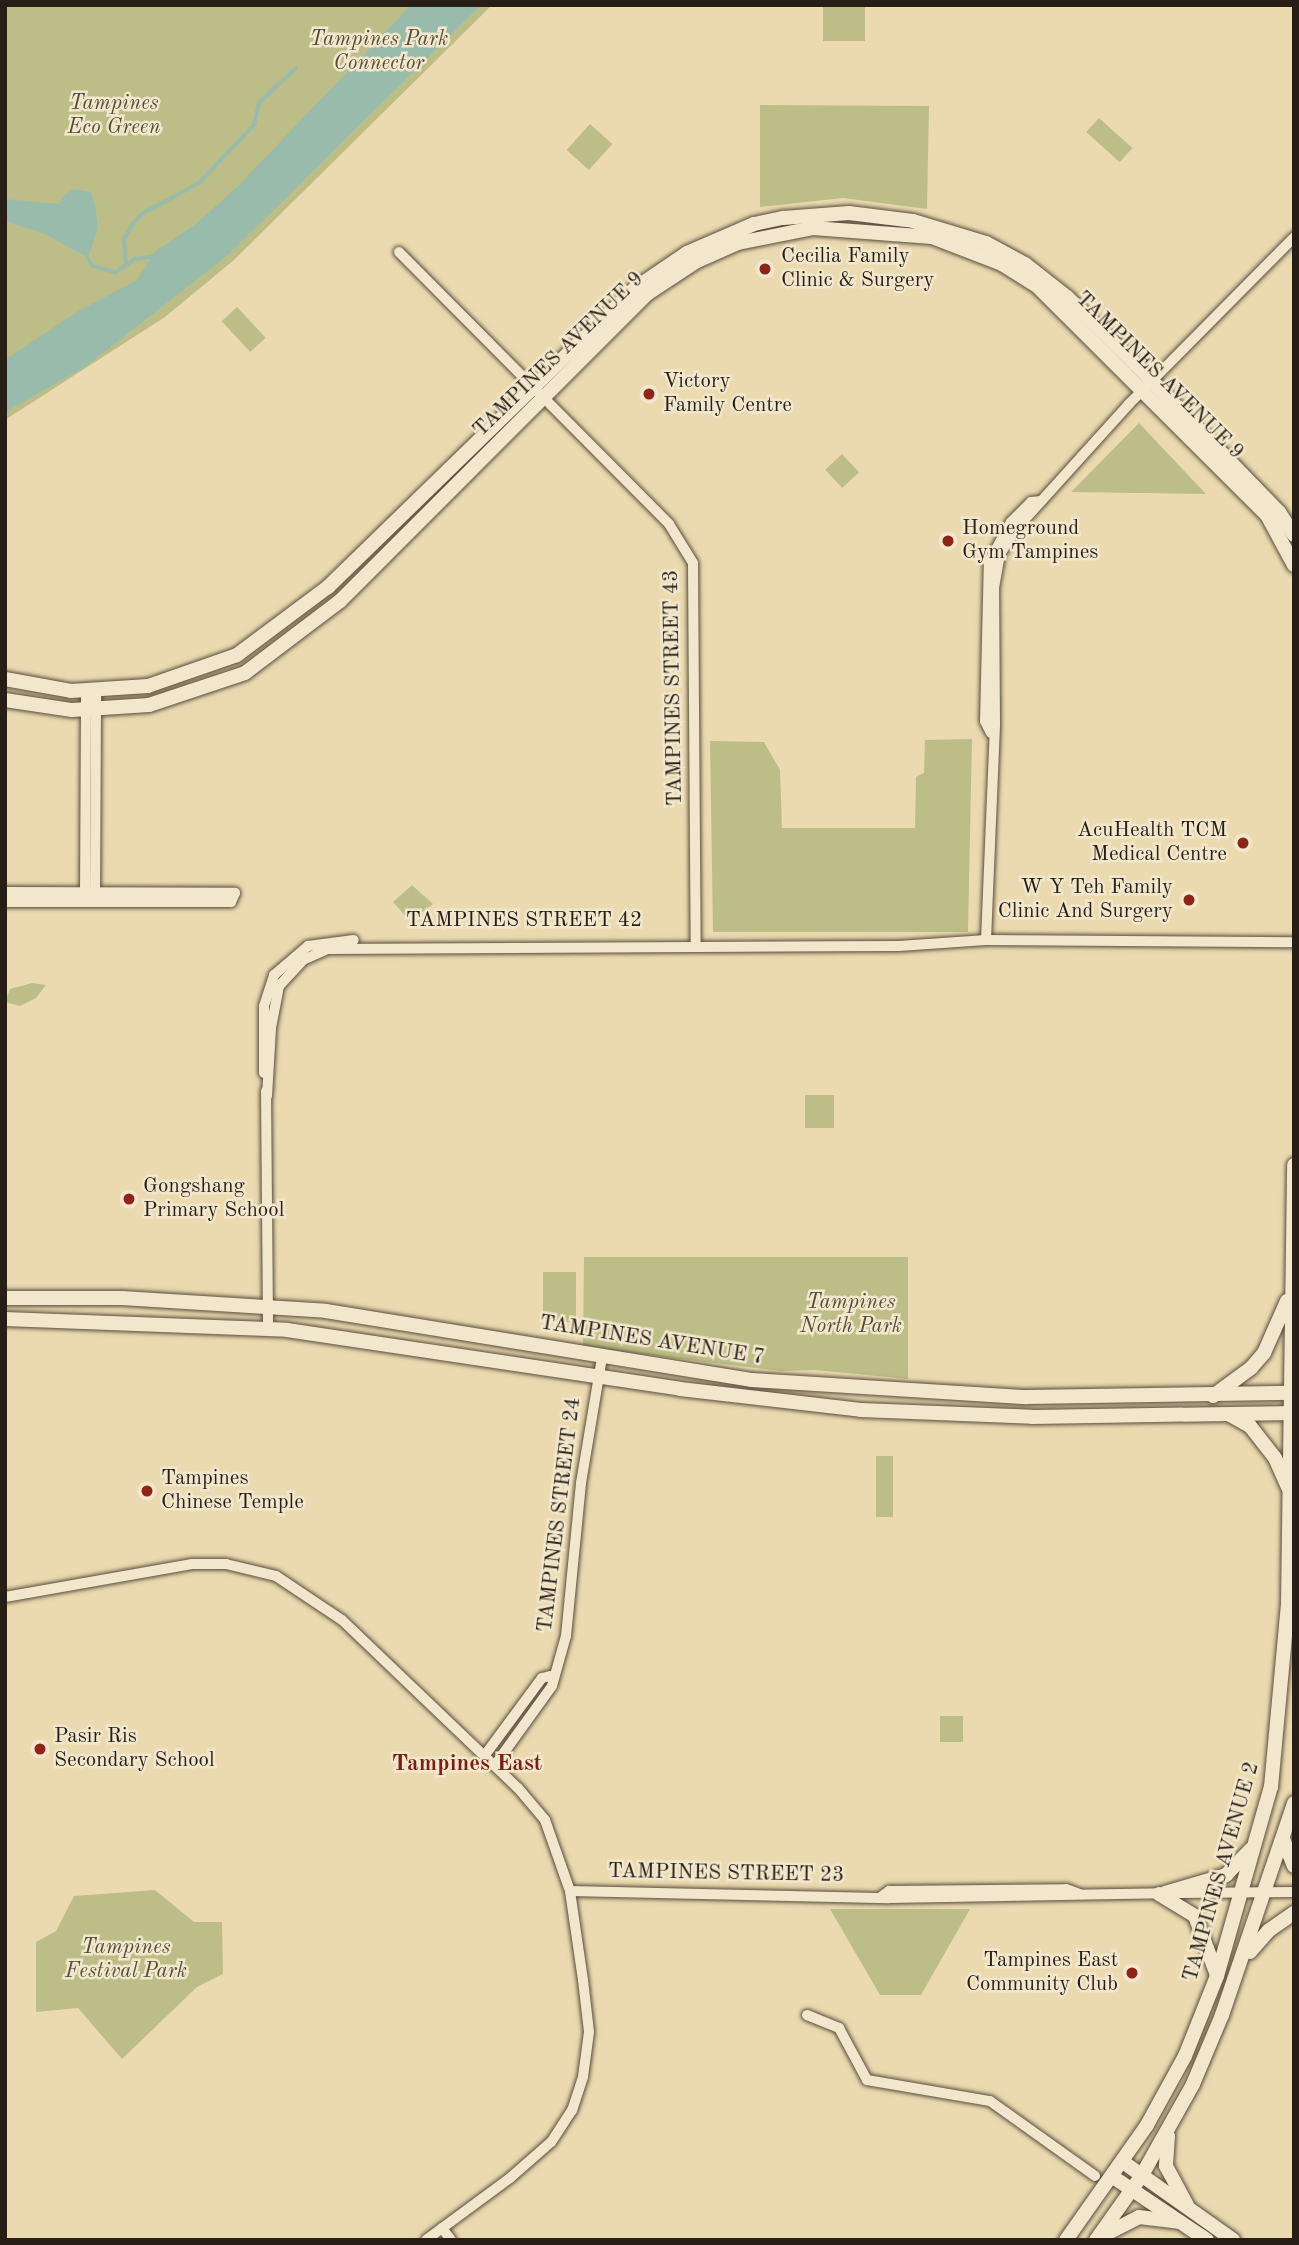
<!DOCTYPE html>
<html>
<head>
<meta charset="utf-8">
<style>
	body { margin:0 }
	#map { position:relative; width:1299px; height:2245px; overflow:hidden; background:#ebdab0; font-family:"Old Standard TT",serif }
	div>[style] { position:absolute }
	.green>* { inset:0; background:#bdbe87; transform-origin:0 0 }
	.water>* { inset:0; background:#98bbac }
	.stream>* { height:3.5px; margin:-1.75px; padding:0 1.75px; transform-origin:1.75px; border-radius:1.75px; background:#98bbac }
	.roads { filter:drop-shadow(0 0 2px #584d3c) drop-shadow(0 0 2px #584d3c) }
	.street>* { height:10px; margin:-5px; padding:0 5px; transform-origin:5px; border-radius:5px; background:#f2e7cc }
	.secondary>* { height:14px; margin:-7px; padding:0 7px; transform-origin:7px; border-radius:7px; background:#f2e7cc }
	.dots>* { width:19px; height:19px; translate:-50% -50%; box-sizing:border-box; border:4px solid #f2e7cc; border-radius:50% }
	span { translate:-50% -50%; white-space:nowrap; text-align:center; line-height:1.15; -webkit-text-stroke:5px #f2e7cc; paint-order:stroke }
	.park-label { font-size:21px; color:#544e37; font-style:italic }
	.poi-label { font-size:21px; color:#271e15 }
	.left { translate:0 -50%; text-align:left }
	.right { translate:-100% -50%; text-align:right }
	.street-label { font-size:21px; color:#271e15 }
	.neighbourhood-label { font-size:23px; color:#7a1f14; font-weight:700 }
	.frame { position:absolute; inset:0; border:7px solid #271e15; pointer-events:none }
</style>
</head>
<body>
<div id="map">
	<div class="green">
		<div style="clip-path:polygon(5px 5px,492px 5px,234px 260px,165px 317px,5px 420px)"></div>
		<div style="left:823px;top:5px;width:42px;height:36px"></div>
		<div style="clip-path:polygon(760px 105px,929px 106px,927px 209px,843px 198px,760px 207px)"></div>
		<div style="left:1099px;top:118px;width:45px;height:19px;rotate:42deg"></div>
		<div style="left:590px;top:124px;width:30px;height:35px;rotate:42deg"></div>
		<div style="left:237px;top:307px;width:42px;height:21px;rotate:47deg"></div>
		<div style="clip-path:polygon(1139px 423px,1206px 494px,1071px 492px)"></div>
		<div style="left:842px;top:454px;width:25px;height:23px;rotate:47deg"></div>
		<div style="clip-path:polygon(972px 739px,968px 932px,713px 932px,710px 741px,764px 742px,780px 770px,782px 828px,915px 828px,916px 777px,924px 773px,925px 740px)"></div>
		<div style="clip-path:polygon(412px 885px,433px 904px,410px 921px,393px 902px)"></div>
		<div style="clip-path:polygon(32px 983px,46px 985px,36px 998px,20px 1006px,5px 1002px,10px 989px)"></div>
		<div style="left:805px;top:1095px;width:29px;height:33px"></div>
		<div style="clip-path:polygon(584px 1257px,908px 1257px,908px 1379px,815px 1370px,781px 1371px,583px 1347px)"></div>
		<div style="left:576px;top:1272px;width:50px;height:33px;rotate:90deg"></div>
		<div style="left:876px;top:1456px;width:17px;height:61px"></div>
		<div style="left:940px;top:1716px;width:23px;height:26px"></div>
		<div style="clip-path:polygon(155px 1890px,194px 1922px,222px 1922px,223px 1974px,197px 1987px,122px 2059px,78px 2008px,36px 2012px,36px 1942px,56px 1931px,74px 1896px)"></div>
		<div style="clip-path:polygon(830px 1909px,970px 1909px,921px 1995px,880px 1995px)"></div>
	</div>
	<div class="water">
		<div style="clip-path:polygon(411px 5px,481px 5px,228px 255px,85px 367px,5px 412px,5px 360px,80px 310px,136px 281px,156px 251px,197px 223px,237px 187px)"></div>
		<div style="clip-path:polygon(74px 189px,91px 192px,95px 205px,98px 228px,88px 258px,45px 234px,5px 221px,5px 199px,59px 204px,65px 194px)"></div>
	</div>
	<div class="stream">
		<div style="left:88px;top:258px;width:9px;rotate:58deg"></div>
		<div style="left:93px;top:266px;width:24px;rotate:15deg"></div>
		<div style="left:116px;top:272px;width:23px;rotate:-34deg"></div>
		<div style="left:135px;top:259px;width:21px;rotate:-8deg"></div>
		<div style="left:126px;top:264px;width:25px;rotate:-95deg"></div>
		<div style="left:124px;top:239px;width:17px;rotate:-59deg"></div>
		<div style="left:133px;top:224px;width:13px;rotate:-48deg"></div>
		<div style="left:142px;top:214px;width:65px;rotate:-28.5deg"></div>
		<div style="left:199px;top:183px;width:80px;rotate:-46.5deg"></div>
		<div style="left:254px;top:125px;width:23px;rotate:-77deg"></div>
		<div style="left:259px;top:103px;width:50px;rotate:-43.4deg"></div>
	</div>
	<div class="roads">
		<div class="street">
			<div style="left:399px;top:252px;width:383px;rotate:45.2deg"></div>
			<div style="left:669px;top:524px;width:46px;rotate:58.4deg"></div>
			<div style="left:693px;top:563px;width:383px;rotate:89.6deg"></div>
			<div style="left:991px;top:733px;width:13px;rotate:-117deg"></div>
			<div style="left:985px;top:721px;width:159px;rotate:-88.6deg"></div>
			<div style="left:989px;top:562px;width:46px;rotate:-61.2deg"></div>
			<div style="left:1011px;top:522px;width:28px;rotate:-45deg"></div>
			<div style="left:1031px;top:502px;width:10px;rotate:-6deg"></div>
			<div style="left:5px;top:892px;width:230px;rotate:0.2deg"></div>
			<div style="left:235px;top:893px;width:10px;rotate:114deg"></div>
			<div style="left:231px;top:902px;width:226px;rotate:180deg"></div>
			<div style="left:85px;top:896px;width:205px;rotate:-89.7deg"></div>
			<div style="left:95px;top:898px;width:208px;rotate:-89.7deg"></div>
			<div style="left:986px;top:940px;width:218px;rotate:-87.6deg"></div>
			<div style="left:995px;top:722px;width:134px;rotate:-90.4deg"></div>
			<div style="left:994px;top:588px;width:35px;rotate:-80deg"></div>
			<div style="left:1000px;top:554px;width:31px;rotate:-57deg"></div>
			<div style="left:1017px;top:528px;width:167px;rotate:-47.9deg"></div>
			<div style="left:1129px;top:404px;width:235px;rotate:-45.3deg"></div>
			<div style="left:264px;top:1073px;width:67px;rotate:-90deg"></div>
			<div style="left:264px;top:1006px;width:33px;rotate:-72deg"></div>
			<div style="left:274px;top:975px;width:45px;rotate:-40.5deg"></div>
			<div style="left:308px;top:946px;width:46px;rotate:-7.4deg"></div>
			<div style="left:266px;top:1091px;width:238px;rotate:89.5deg"></div>
			<div style="left:267px;top:1096px;width:68px;rotate:-86.6deg"></div>
			<div style="left:271px;top:1028px;width:43px;rotate:-79.2deg"></div>
			<div style="left:279px;top:986px;width:35px;rotate:-47deg"></div>
			<div style="left:303px;top:960px;width:27px;rotate:-24deg"></div>
			<div style="left:328px;top:949px;width:571px;rotate:-0.3deg"></div>
			<div style="left:899px;top:946px;width:87px;rotate:-3.9deg"></div>
			<div style="left:986px;top:940px;width:308px;rotate:0.4deg"></div>
			<div style="left:5px;top:1597px;width:190px;rotate:-10deg"></div>
			<div style="left:192px;top:1564px;width:34px"></div>
			<div style="left:226px;top:1564px;width:51px;rotate:13.5deg"></div>
			<div style="left:276px;top:1576px;width:79px;rotate:33.7deg"></div>
			<div style="left:342px;top:1620px;width:243px;rotate:43.7deg"></div>
			<div style="left:518px;top:1788px;width:42px;rotate:49.8deg"></div>
			<div style="left:545px;top:1820px;width:75px;rotate:70.6deg"></div>
			<div style="left:570px;top:1891px;width:90px;rotate:81.7deg"></div>
			<div style="left:583px;top:1980px;width:52px;rotate:83.4deg"></div>
			<div style="left:589px;top:2032px;width:45px;rotate:97.6deg"></div>
			<div style="left:583px;top:2077px;width:35px;rotate:108deg"></div>
			<div style="left:572px;top:2110px;width:38px;rotate:123deg"></div>
			<div style="left:551px;top:2142px;width:55px;rotate:138.7deg"></div>
			<div style="left:510px;top:2178px;width:104px;rotate:143.6deg"></div>
			<div style="left:485px;top:1755px;width:96px;rotate:-53.5deg"></div>
			<div style="left:542px;top:1678px;width:9px;rotate:-13deg"></div>
			<div style="left:495px;top:1765px;width:97px;rotate:-54.2deg"></div>
			<div style="left:552px;top:1686px;width:52px;rotate:-74.4deg"></div>
			<div style="left:566px;top:1636px;width:154px;rotate:-84.4deg"></div>
			<div style="left:581px;top:1483px;width:128px;rotate:-80.5deg"></div>
			<div style="left:570px;top:1891px;width:319px;rotate:1.3deg"></div>
			<div style="left:889px;top:1898px;width:275px;rotate:-1deg"></div>
			<div style="left:1179px;top:1893px;width:115px;rotate:-0.5deg"></div>
			<div style="left:882px;top:1896px;width:9px;rotate:-36deg"></div>
			<div style="left:889px;top:1891px;width:177px;rotate:-0.6deg"></div>
			<div style="left:1066px;top:1889px;width:15px;rotate:20deg"></div>
			<div style="left:807px;top:2015px;width:35px;rotate:22deg"></div>
			<div style="left:839px;top:2028px;width:59px;rotate:61.7deg"></div>
			<div style="left:867px;top:2080px;width:125px;rotate:9.7deg"></div>
			<div style="left:990px;top:2101px;width:129px;rotate:35.5deg"></div>
			<div style="left:442px;top:2228px;width:15px;rotate:53deg"></div>
		</div>
		<div class="secondary">
			<div style="left:5px;top:679px;width:67px;rotate:10.3deg"></div>
			<div style="left:71px;top:691px;width:77px;rotate:-3.7deg"></div>
			<div style="left:148px;top:686px;width:94px;rotate:-19.2deg"></div>
			<div style="left:237px;top:655px;width:114px;rotate:-36.8deg"></div>
			<div style="left:328px;top:587px;width:427px;rotate:-44.2deg"></div>
			<div style="left:634px;top:289px;width:64px;rotate:-34.2deg"></div>
			<div style="left:687px;top:253px;width:73px;rotate:-23.4deg"></div>
			<div style="left:754px;top:224px;width:30px;rotate:-12deg"></div>
			<div style="left:783px;top:218px;width:66px;rotate:-4.3deg"></div>
			<div style="left:849px;top:213px;width:64px;rotate:7.1deg"></div>
			<div style="left:913px;top:221px;width:76px;rotate:16.8deg"></div>
			<div style="left:986px;top:243px;width:44px;rotate:28.3deg"></div>
			<div style="left:1025px;top:264px;width:53px;rotate:38.2deg"></div>
			<div style="left:1067px;top:297px;width:112px;rotate:44.6deg"></div>
			<div style="left:1147px;top:376px;width:190px;rotate:45.9deg"></div>
			<div style="left:1279px;top:512px;width:27px;rotate:57deg"></div>
			<div style="left:5px;top:700px;width:68px;rotate:8.5deg"></div>
			<div style="left:72px;top:710px;width:77px;rotate:-3.7deg"></div>
			<div style="left:149px;top:705px;width:101px;rotate:-18.4deg"></div>
			<div style="left:245px;top:673px;width:119px;rotate:-37.2deg"></div>
			<div style="left:340px;top:601px;width:434px;rotate:-45deg"></div>
			<div style="left:647px;top:294px;width:60px;rotate:-33.4deg"></div>
			<div style="left:697px;top:261px;width:45px;rotate:-23.7deg"></div>
			<div style="left:738px;top:243px;width:76px;rotate:-11.3deg"></div>
			<div style="left:813px;top:228px;width:119px;rotate:4.3deg"></div>
			<div style="left:932px;top:237px;width:75px;rotate:21.1deg"></div>
			<div style="left:1002px;top:264px;width:40px;rotate:32deg"></div>
			<div style="left:1036px;top:285px;width:326px;rotate:44.9deg"></div>
			<div style="left:1267px;top:515px;width:57px;rotate:61.6deg"></div>
			<div style="left:5px;top:1298px;width:117px"></div>
			<div style="left:122px;top:1298px;width:204px;rotate:3.6deg"></div>
			<div style="left:326px;top:1311px;width:432px;rotate:9.2deg"></div>
			<div style="left:752px;top:1380px;width:275px;rotate:3.6deg"></div>
			<div style="left:1026px;top:1397px;width:268px;rotate:-0.9deg"></div>
			<div style="left:5px;top:1319px;width:282px;rotate:2.2deg"></div>
			<div style="left:287px;top:1330px;width:397px;rotate:8.5deg"></div>
			<div style="left:680px;top:1389px;width:182px;rotate:6.6deg"></div>
			<div style="left:861px;top:1410px;width:171px;rotate:2.3deg"></div>
			<div style="left:1032px;top:1417px;width:262px;rotate:-0.9deg"></div>
			<div style="left:1213px;top:1396px;width:47px;rotate:-36.4deg"></div>
			<div style="left:1251px;top:1368px;width:20px;rotate:-49deg"></div>
			<div style="left:1264px;top:1353px;width:57px;rotate:-66.1deg"></div>
			<div style="left:1230px;top:1415px;width:23px;rotate:29deg"></div>
			<div style="left:1250px;top:1426px;width:41px;rotate:52deg"></div>
			<div style="left:1275px;top:1458px;width:32px;rotate:66deg"></div>
			<div style="left:1283px;top:1839px;width:29px;rotate:68deg"></div>
			<div style="left:1165px;top:1893px;width:64px;rotate:-16.4deg"></div>
			<div style="left:1226px;top:1875px;width:36px;rotate:-46deg"></div>
			<div style="left:1159px;top:1894px;width:42px;rotate:31.4deg"></div>
			<div style="left:1195px;top:1916px;width:63px;rotate:69.6deg"></div>
			<div style="left:1250px;top:1952px;width:28px;rotate:-49deg"></div>
			<div style="left:1268px;top:1931px;width:32px;rotate:-35deg"></div>
			<div style="left:1168px;top:2136px;width:30px;rotate:94deg"></div>
			<div style="left:1166px;top:2166px;width:44px;rotate:61.7deg"></div>
			<div style="left:1123px;top:2162px;width:135px;rotate:35.3deg"></div>
			<div style="left:1113px;top:2177px;width:113px;rotate:33.8deg"></div>
			<div style="left:1104px;top:2235px;width:39px;rotate:-27deg"></div>
			<div style="left:1139px;top:2217px;width:38px;rotate:7deg"></div>
			<div style="left:1066px;top:2240px;width:141px;rotate:-54.8deg"></div>
			<div style="left:1147px;top:2125px;width:79px;rotate:-61.2deg"></div>
			<div style="left:1185px;top:2056px;width:86px;rotate:-68.2deg"></div>
			<div style="left:1217px;top:1976px;width:197px;rotate:-74.1deg"></div>
			<div style="left:1271px;top:1787px;width:184px;rotate:-84.7deg"></div>
			<div style="left:1288px;top:1604px;width:439px;rotate:-89.2deg"></div>
			<div style="left:1096px;top:2240px;width:80px;rotate:-54.7deg"></div>
			<div style="left:1142px;top:2175px;width:104px;rotate:-60.7deg"></div>
			<div style="left:1193px;top:2084px;width:75px;rotate:-67.2deg"></div>
			<div style="left:1222px;top:2015px;width:224px;rotate:-71.2deg"></div>
		</div>
	</div>
	<div class="dots">
		<div style="left:765px;top:269px;background:#8f2418"></div>
		<div style="left:649px;top:394px;background:#8f2418"></div>
		<div style="left:948px;top:541px;background:#8f2418"></div>
		<div style="left:1243px;top:843px;background:#8f2418"></div>
		<div style="left:1189px;top:900px;background:#8f2418"></div>
		<div style="left:129px;top:1199px;background:#8f2418"></div>
		<div style="left:147px;top:1491px;background:#8f2418"></div>
		<div style="left:40px;top:1749px;background:#8f2418"></div>
		<div style="left:1132px;top:1973px;background:#8f2418"></div>
	</div>
	<div class="park-label">
		<span style="left:379px;top:52px">Tampines Park<br>Connector</span>
		<span style="left:114px;top:116px">Tampines<br>Eco Green</span>
		<span style="left:851px;top:1315px">Tampines<br>North Park</span>
		<span style="left:126px;top:1960px">Tampines<br>Festival Park</span>
	</div>
	<div class="poi-label">
		<span class="left" style="left:781px;top:269px">Cecilia Family<br>Clinic &amp; Surgery</span>
		<span class="left" style="left:663px;top:394px">Victory<br>Family Centre</span>
		<span class="left" style="left:962px;top:541px">Homeground<br>Gym Tampines</span>
		<span class="right" style="left:1227px;top:843px">AcuHealth TCM<br>Medical Centre</span>
		<span class="right" style="left:1173px;top:900px">W Y Teh Family<br>Clinic And Surgery</span>
		<span class="left" style="left:143px;top:1199px">Gongshang<br>Primary School</span>
		<span class="left" style="left:161px;top:1491px">Tampines<br>Chinese Temple</span>
		<span class="left" style="left:54px;top:1749px">Pasir Ris<br>Secondary School</span>
		<span class="right" style="left:1118px;top:1973px">Tampines East<br>Community Club</span>
	</div>
	<div class="street-label">
		<span style="left:559px;top:355px;rotate:-44deg">TAMPINES AVENUE 9</span>
		<span style="left:1159px;top:376px;rotate:45deg">TAMPINES AVENUE 9</span>
		<span style="left:674px;top:688px;rotate:-91deg">TAMPINES STREET 43</span>
		<span style="left:524px;top:921px">TAMPINES STREET 42</span>
		<span style="left:652px;top:1341px;rotate:9deg">TAMPINES AVENUE 7</span>
		<span style="left:560px;top:1515px;rotate:-83deg">TAMPINES STREET 24</span>
		<span style="left:1222px;top:1872px;rotate:-74deg">TAMPINES AVENUE 2</span>
		<span style="left:726px;top:1874px;rotate:1deg">TAMPINES STREET 23</span>
	</div>
	<div class="neighbourhood-label">
		<span style="left:467px;top:1764px">Tampines East</span>
	</div>
	<div class="frame"></div>
</div>
</body>
</html>
